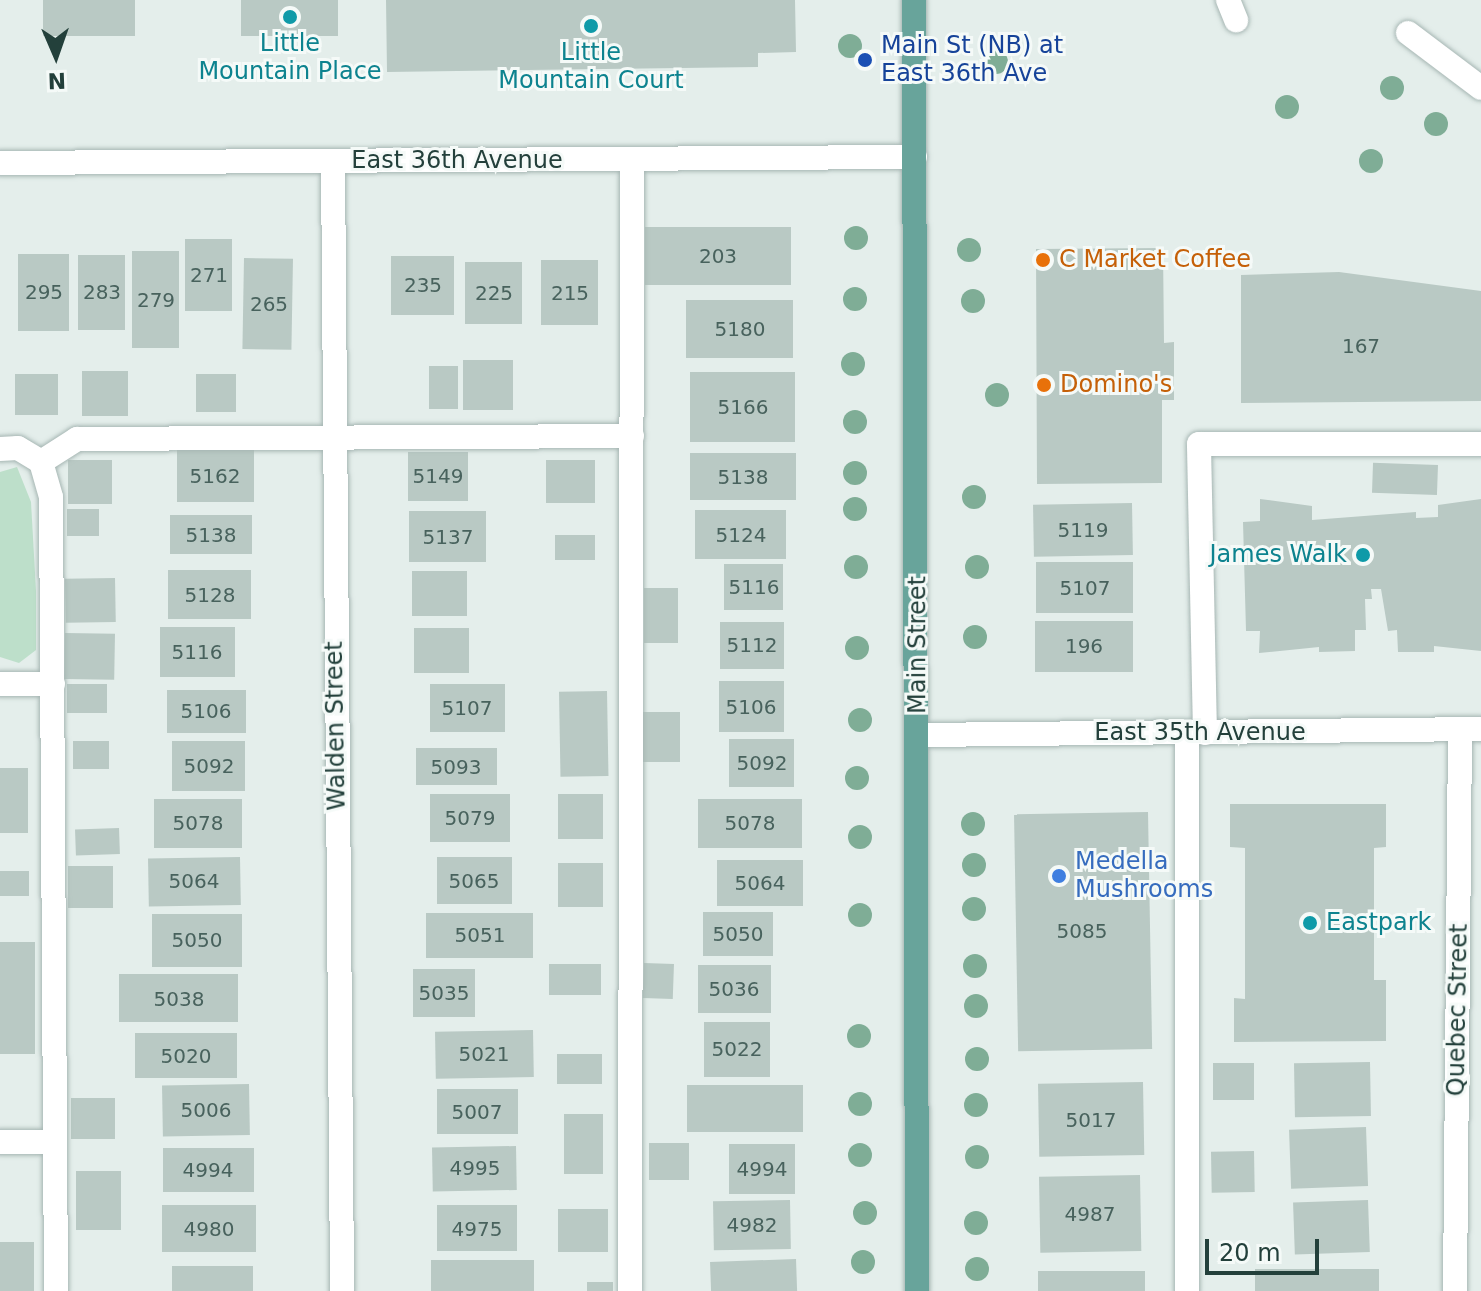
<!DOCTYPE html>
<html>
<head>
<meta charset="utf-8">
<style>
	body { margin:0 }
	#map { position:relative; width:1481px; height:1291px; overflow:hidden; background:#e4eeeb; font-family:"DejaVu Sans",sans-serif }
	div>[style] { position:absolute }
	.green>* { inset:0; background:#bddfca }
	.building>* { inset:0; background:#b9c9c4; transform-origin:0 0 }
	.roads { filter:drop-shadow(0 0 2px #a6b6b3) drop-shadow(0 0 2px #a6b6b3) }
	.minor>* { height:24px; margin:-12px; padding:0 12px; transform-origin:12px; border-radius:12px; background:#fff }
	.major>* { height:24px; margin:-12px; padding:0 12px; transform-origin:12px; border-radius:12px; background:#68a49b }
	.trees>* { width:24px; height:24px; margin:-12px; border-radius:50%; background:#7fad96 }
	.dots>* { width:22px; height:22px; translate:-50% -50%; box-sizing:border-box; border:4px solid #f5faf8; border-radius:50% }
	span { translate:-50% -50%; white-space:nowrap; text-align:center; line-height:1.15; -webkit-text-stroke:6px #f5faf8; paint-order:stroke }
	.number-label { font-size:20px; color:#48625d }
	.number-label span { -webkit-text-stroke-width:0 }
	.culture-label { font-size:24px; color:#0d838f }
	.right { translate:-100% -50%; text-align:right }
	.left { translate:0 -50%; text-align:left }
	.transit-label { font-size:24px; color:#164399 }
	.street-label { font-size:24px; color:#23403b }
	.food-label { font-size:24px; color:#c56008 }
	.shop-label { font-size:24px; color:#366cbe }
	.north { position:absolute; left:16px; top:16px; width:80px; height:80px; -webkit-text-stroke:6px #f5faf8; paint-order:stroke; rotate:178deg; font-size:22px; font-weight:700; line-height:32px; text-align:center; color:#23403b }
	.north::after { content:''; display:block; margin:auto; width:28px; height:36px; background:#23403b; clip-path:polygon(50% 0,100% 100%,50% 72%,0 100%) }
	.scale { position:absolute; left:1205px; top:1239px; width:114px; height:36px; box-sizing:border-box; border:4px solid #23403b; border-top:0; padding-left:10px; font-size:24px; line-height:28px; white-space:nowrap; color:#23403b; -webkit-text-stroke:6px #f5faf8; paint-order:stroke }
</style>
</head>
<body>
<div id="map">
	<div class="green">
		<div style="clip-path:polygon(17px 467px,31px 502px,36px 591px,36px 650px,19px 663px,0 657px,0 472px)"></div>
	</div>
	<div class="building">
		<div style="left:43px;top:0;width:92px;height:36px"></div>
		<div style="left:241px;top:0;width:97px;height:36px"></div>
		<div style="clip-path:polygon(386px 0,795px 0,796px 52px,758px 53px,758px 67px,387px 72px)"></div>
		<div style="left:645px;top:227px;width:146px;height:58px"></div>
		<div style="left:185px;top:239px;width:47px;height:72px"></div>
		<div style="clip-path:polygon(1163px 248px,1164px 343px,1174px 342px,1174px 400px,1162px 400px,1162px 483px,1037px 484px,1036px 249px)"></div>
		<div style="left:132px;top:251px;width:47px;height:97px"></div>
		<div style="left:18px;top:254px;width:51px;height:77px"></div>
		<div style="left:78px;top:255px;width:47px;height:75px"></div>
		<div style="left:391px;top:256px;width:63px;height:59px"></div>
		<div style="left:244px;top:258px;width:49px;height:91px;rotate:1deg"></div>
		<div style="left:541px;top:260px;width:57px;height:65px"></div>
		<div style="left:465px;top:262px;width:57px;height:62px"></div>
		<div style="clip-path:polygon(1339px 272px,1481px 291px,1481px 401px,1241px 403px,1241px 275px)"></div>
		<div style="left:686px;top:300px;width:107px;height:58px"></div>
		<div style="left:513px;top:360px;width:50px;height:50px;rotate:90deg"></div>
		<div style="left:429px;top:366px;width:29px;height:43px"></div>
		<div style="left:82px;top:371px;width:46px;height:45px"></div>
		<div style="left:690px;top:372px;width:105px;height:70px"></div>
		<div style="left:58px;top:374px;width:41px;height:43px;rotate:90deg"></div>
		<div style="left:196px;top:374px;width:40px;height:38px"></div>
		<div style="left:254px;top:450px;width:52px;height:77px;rotate:90deg"></div>
		<div style="left:408px;top:452px;width:60px;height:49px"></div>
		<div style="left:796px;top:453px;width:47px;height:106px;rotate:90deg"></div>
		<div style="left:68px;top:460px;width:44px;height:44px"></div>
		<div style="left:546px;top:460px;width:49px;height:43px"></div>
		<div style="left:1438px;top:465px;width:30px;height:65px;rotate:92deg"></div>
		<div style="clip-path:polygon(1260px 499px,1312px 506px,1312px 520px,1416px 512px,1416px 518px,1438px 517px,1438px 505px,1481px 499px,1481px 651px,1434px 646px,1434px 652px,1398px 652px,1397px 630px,1388px 631px,1381px 589px,1371px 589px,1372px 599px,1365px 599px,1366px 630px,1355px 630px,1355px 651px,1319px 652px,1319px 647px,1259px 653px,1260px 631px,1246px 631px,1243px 522px,1260px 521px)"></div>
		<div style="left:1132px;top:503px;width:52px;height:99px;rotate:89deg"></div>
		<div style="left:67px;top:509px;width:32px;height:27px"></div>
		<div style="left:695px;top:510px;width:91px;height:49px"></div>
		<div style="left:409px;top:511px;width:77px;height:51px"></div>
		<div style="left:252px;top:515px;width:39px;height:82px;rotate:90deg"></div>
		<div style="left:555px;top:535px;width:40px;height:25px"></div>
		<div style="left:1133px;top:562px;width:51px;height:97px;rotate:90deg"></div>
		<div style="left:783px;top:564px;width:46px;height:59px;rotate:90deg"></div>
		<div style="left:251px;top:570px;width:49px;height:83px;rotate:90deg"></div>
		<div style="left:412px;top:571px;width:55px;height:45px"></div>
		<div style="left:115px;top:578px;width:44px;height:50px;rotate:89deg"></div>
		<div style="left:644px;top:588px;width:34px;height:55px"></div>
		<div style="left:1035px;top:621px;width:98px;height:51px"></div>
		<div style="left:720px;top:622px;width:64px;height:47px"></div>
		<div style="left:160px;top:627px;width:75px;height:50px"></div>
		<div style="left:414px;top:628px;width:55px;height:45px"></div>
		<div style="left:65px;top:633px;width:50px;height:46px;rotate:1deg"></div>
		<div style="left:719px;top:681px;width:65px;height:51px"></div>
		<div style="left:67px;top:684px;width:40px;height:29px"></div>
		<div style="left:430px;top:684px;width:75px;height:48px"></div>
		<div style="left:167px;top:690px;width:79px;height:43px"></div>
		<div style="left:607px;top:691px;width:85px;height:48px;rotate:89deg"></div>
		<div style="left:640px;top:712px;width:40px;height:50px"></div>
		<div style="left:729px;top:739px;width:65px;height:48px"></div>
		<div style="left:73px;top:741px;width:36px;height:28px"></div>
		<div style="left:245px;top:741px;width:50px;height:73px;rotate:90deg"></div>
		<div style="left:497px;top:748px;width:37px;height:81px;rotate:90deg"></div>
		<div style="left:28px;top:768px;width:65px;height:28px;rotate:90deg"></div>
		<div style="left:430px;top:794px;width:80px;height:48px"></div>
		<div style="left:603px;top:794px;width:45px;height:45px;rotate:90deg"></div>
		<div style="left:154px;top:799px;width:88px;height:49px"></div>
		<div style="left:698px;top:799px;width:104px;height:49px"></div>
		<div style="clip-path:polygon(1230px 804px,1386px 804px,1386px 847px,1374px 848px,1374px 980px,1386px 980px,1386px 1041px,1234px 1042px,1234px 998px,1245px 999px,1245px 848px,1230px 847px)"></div>
		<div style="left:1148px;top:812px;width:237px;height:134px;rotate:89deg"></div>
		<div style="left:119px;top:828px;width:26px;height:44px;rotate:88deg"></div>
		<div style="left:240px;top:857px;width:48px;height:92px;rotate:89deg"></div>
		<div style="left:437px;top:857px;width:75px;height:47px"></div>
		<div style="left:717px;top:860px;width:86px;height:46px"></div>
		<div style="left:558px;top:863px;width:45px;height:44px"></div>
		<div style="left:68px;top:866px;width:45px;height:42px"></div>
		<div style="left:0;top:871px;width:29px;height:25px"></div>
		<div style="left:703px;top:912px;width:70px;height:44px"></div>
		<div style="left:426px;top:913px;width:107px;height:45px"></div>
		<div style="left:152px;top:914px;width:90px;height:53px"></div>
		<div style="left:0;top:942px;width:35px;height:112px"></div>
		<div style="left:644px;top:963px;width:30px;height:35px;rotate:2deg"></div>
		<div style="left:549px;top:964px;width:52px;height:31px"></div>
		<div style="left:771px;top:965px;width:48px;height:73px;rotate:90deg"></div>
		<div style="left:413px;top:969px;width:62px;height:48px"></div>
		<div style="left:238px;top:974px;width:48px;height:119px;rotate:90deg"></div>
		<div style="left:704px;top:1022px;width:66px;height:55px"></div>
		<div style="left:533px;top:1030px;width:47px;height:98px;rotate:89deg"></div>
		<div style="left:237px;top:1033px;width:45px;height:102px;rotate:90deg"></div>
		<div style="left:557px;top:1054px;width:45px;height:30px"></div>
		<div style="left:1370px;top:1062px;width:54px;height:76px;rotate:89deg"></div>
		<div style="left:1213px;top:1063px;width:41px;height:37px"></div>
		<div style="left:1143px;top:1082px;width:73px;height:105px;rotate:89deg"></div>
		<div style="left:249px;top:1084px;width:51px;height:87px;rotate:89deg"></div>
		<div style="left:803px;top:1085px;width:47px;height:116px;rotate:90deg"></div>
		<div style="left:437px;top:1089px;width:81px;height:45px"></div>
		<div style="left:71px;top:1098px;width:44px;height:41px"></div>
		<div style="left:603px;top:1114px;width:60px;height:39px;rotate:90deg"></div>
		<div style="left:1366px;top:1127px;width:59px;height:77px;rotate:88deg"></div>
		<div style="left:649px;top:1143px;width:40px;height:37px"></div>
		<div style="left:729px;top:1144px;width:66px;height:50px"></div>
		<div style="left:516px;top:1146px;width:44px;height:84px;rotate:89deg"></div>
		<div style="left:163px;top:1148px;width:91px;height:44px"></div>
		<div style="left:1254px;top:1151px;width:41px;height:43px;rotate:89deg"></div>
		<div style="left:76px;top:1171px;width:45px;height:59px"></div>
		<div style="left:1140px;top:1175px;width:76px;height:101px;rotate:89deg"></div>
		<div style="left:790px;top:1200px;width:49px;height:77px;rotate:89deg"></div>
		<div style="left:1368px;top:1200px;width:52px;height:75px;rotate:88deg"></div>
		<div style="left:162px;top:1205px;width:94px;height:47px"></div>
		<div style="left:517px;top:1205px;width:46px;height:80px;rotate:90deg"></div>
		<div style="left:608px;top:1209px;width:43px;height:50px;rotate:90deg"></div>
		<div style="left:0;top:1242px;width:34px;height:49px"></div>
		<div style="left:796px;top:1259px;width:32px;height:86px;rotate:88deg"></div>
		<div style="left:431px;top:1260px;width:103px;height:31px"></div>
		<div style="left:253px;top:1266px;width:25px;height:81px;rotate:90deg"></div>
		<div style="left:1255px;top:1269px;width:124px;height:22px"></div>
		<div style="left:1145px;top:1271px;width:20px;height:107px;rotate:90deg"></div>
		<div style="left:587px;top:1282px;width:26px;height:9px"></div>
	</div>
	<div class="roads">
		<div class="minor">
			<div style="left:1228px;top:0;width:22px;rotate:68deg"></div>
			<div style="left:1408px;top:33px;width:91px;rotate:37deg"></div>
			<div style="left:333px;top:161px;width:1130px;rotate:89.54deg"></div>
			<div style="left:0;top:163px;width:915px;rotate:-0.38deg"></div>
			<div style="left:0;top:449px;width:18px;rotate:-3deg"></div>
			<div style="left:18px;top:448px;width:27px;rotate:31deg"></div>
			<div style="left:41px;top:462px;width:36px;rotate:74deg"></div>
			<div style="left:51px;top:497px;width:794px;rotate:89.64deg"></div>
			<div style="left:41px;top:462px;width:43px;rotate:-32.6deg"></div>
			<div style="left:77px;top:439px;width:555px;rotate:-0.31deg"></div>
			<div style="left:0;top:684px;width:53px"></div>
			<div style="left:1205px;top:733px;width:289px;rotate:-91.2deg"></div>
			<div style="left:1199px;top:444px;width:282px"></div>
			<div style="left:919px;top:735px;width:562px;rotate:-0.61deg"></div>
			<div style="left:0;top:1142px;width:54px"></div>
			<div style="left:630px;top:1291px;width:1129px;rotate:-89.9deg"></div>
			<div style="left:1187px;top:1291px;width:558px;rotate:-90deg"></div>
			<div style="left:1455px;top:1291px;width:561px;rotate:-89.49deg"></div>
		</div>
		<div class="major">
			<div style="left:914px;top:0;width:1291px;rotate:89.87deg"></div>
		</div>
	</div>
	<div class="trees">
		<div style="left:850px;top:46px"></div>
		<div style="left:996px;top:62px"></div>
		<div style="left:1392px;top:88px"></div>
		<div style="left:1287px;top:107px"></div>
		<div style="left:1436px;top:124px"></div>
		<div style="left:1371px;top:161px"></div>
		<div style="left:856px;top:238px"></div>
		<div style="left:969px;top:250px"></div>
		<div style="left:855px;top:299px"></div>
		<div style="left:973px;top:301px"></div>
		<div style="left:853px;top:364px"></div>
		<div style="left:997px;top:395px"></div>
		<div style="left:855px;top:422px"></div>
		<div style="left:855px;top:473px"></div>
		<div style="left:974px;top:497px"></div>
		<div style="left:855px;top:509px"></div>
		<div style="left:856px;top:567px"></div>
		<div style="left:977px;top:567px"></div>
		<div style="left:975px;top:637px"></div>
		<div style="left:857px;top:648px"></div>
		<div style="left:860px;top:720px"></div>
		<div style="left:857px;top:778px"></div>
		<div style="left:973px;top:824px"></div>
		<div style="left:860px;top:837px"></div>
		<div style="left:974px;top:865px"></div>
		<div style="left:974px;top:909px"></div>
		<div style="left:860px;top:915px"></div>
		<div style="left:975px;top:966px"></div>
		<div style="left:976px;top:1006px"></div>
		<div style="left:859px;top:1036px"></div>
		<div style="left:977px;top:1059px"></div>
		<div style="left:860px;top:1104px"></div>
		<div style="left:976px;top:1105px"></div>
		<div style="left:860px;top:1155px"></div>
		<div style="left:977px;top:1157px"></div>
		<div style="left:865px;top:1213px"></div>
		<div style="left:976px;top:1223px"></div>
		<div style="left:863px;top:1262px"></div>
		<div style="left:977px;top:1269px"></div>
	</div>
	<div class="dots">
		<div style="left:290px;top:17px;background:#0f9aa8"></div>
		<div style="left:591px;top:26px;background:#0f9aa8"></div>
		<div style="left:865px;top:60px;background:#1a4fb4"></div>
		<div style="left:1043px;top:260px;background:#e8710a"></div>
		<div style="left:1044px;top:385px;background:#e8710a"></div>
		<div style="left:1363px;top:555px;background:#0f9aa8"></div>
		<div style="left:1059px;top:876px;background:#3f7fe0"></div>
		<div style="left:1310px;top:923px;background:#0f9aa8"></div>
	</div>
	<div class="number-label">
		<span style="left:718px;top:256px">203</span>
		<span style="left:209px;top:275px">271</span>
		<span style="left:423px;top:285px">235</span>
		<span style="left:44px;top:292px">295</span>
		<span style="left:102px;top:292px">283</span>
		<span style="left:494px;top:293px">225</span>
		<span style="left:570px;top:293px">215</span>
		<span style="left:156px;top:300px">279</span>
		<span style="left:269px;top:304px">265</span>
		<span style="left:740px;top:329px">5180</span>
		<span style="left:1361px;top:346px">167</span>
		<span style="left:743px;top:407px">5166</span>
		<span style="left:215px;top:476px">5162</span>
		<span style="left:438px;top:476px">5149</span>
		<span style="left:743px;top:477px">5138</span>
		<span style="left:1083px;top:530px">5119</span>
		<span style="left:211px;top:535px">5138</span>
		<span style="left:741px;top:535px">5124</span>
		<span style="left:448px;top:537px">5137</span>
		<span style="left:754px;top:587px">5116</span>
		<span style="left:1085px;top:588px">5107</span>
		<span style="left:210px;top:595px">5128</span>
		<span style="left:752px;top:645px">5112</span>
		<span style="left:1084px;top:646px">196</span>
		<span style="left:197px;top:652px">5116</span>
		<span style="left:751px;top:707px">5106</span>
		<span style="left:467px;top:708px">5107</span>
		<span style="left:206px;top:711px">5106</span>
		<span style="left:762px;top:763px">5092</span>
		<span style="left:209px;top:766px">5092</span>
		<span style="left:456px;top:767px">5093</span>
		<span style="left:470px;top:818px">5079</span>
		<span style="left:198px;top:823px">5078</span>
		<span style="left:750px;top:823px">5078</span>
		<span style="left:194px;top:881px">5064</span>
		<span style="left:474px;top:881px">5065</span>
		<span style="left:760px;top:883px">5064</span>
		<span style="left:1082px;top:931px">5085</span>
		<span style="left:738px;top:934px">5050</span>
		<span style="left:480px;top:935px">5051</span>
		<span style="left:197px;top:940px">5050</span>
		<span style="left:734px;top:989px">5036</span>
		<span style="left:444px;top:993px">5035</span>
		<span style="left:179px;top:999px">5038</span>
		<span style="left:737px;top:1049px">5022</span>
		<span style="left:484px;top:1054px">5021</span>
		<span style="left:186px;top:1056px">5020</span>
		<span style="left:206px;top:1110px">5006</span>
		<span style="left:477px;top:1112px">5007</span>
		<span style="left:1091px;top:1120px">5017</span>
		<span style="left:475px;top:1168px">4995</span>
		<span style="left:762px;top:1169px">4994</span>
		<span style="left:208px;top:1170px">4994</span>
		<span style="left:1090px;top:1214px">4987</span>
		<span style="left:752px;top:1225px">4982</span>
		<span style="left:209px;top:1229px">4980</span>
		<span style="left:477px;top:1229px">4975</span>
	</div>
	<div class="culture-label">
		<span style="left:290px;top:58px">Little<br>Mountain Place</span>
		<span style="left:591px;top:67px">Little<br>Mountain Court</span>
		<span class="right" style="left:1347px;top:555px">James Walk</span>
		<span class="left" style="left:1326px;top:923px">Eastpark</span>
	</div>
	<div class="transit-label">
		<span class="left" style="left:881px;top:60px">Main St (NB) at<br>East 36th Ave</span>
	</div>
	<div class="street-label">
		<span style="left:457px;top:161px">East 36th Avenue</span>
		<span style="left:918px;top:645px;rotate:-90deg">Main Street</span>
		<span style="left:336px;top:726px;rotate:-91deg">Walden Street</span>
		<span style="left:1200px;top:733px">East 35th Avenue</span>
		<span style="left:1458px;top:1010px;rotate:-89deg">Quebec Street</span>
	</div>
	<div class="food-label">
		<span class="left" style="left:1059px;top:260px">C Market Coffee</span>
		<span class="left" style="left:1060px;top:385px">Domino's</span>
	</div>
	<div class="shop-label">
		<span class="left" style="left:1075px;top:876px">Medella<br>Mushrooms</span>
	</div>
	<div class="north">N</div>
	<div class="scale">20 m</div>
</div>
</body>
</html>
